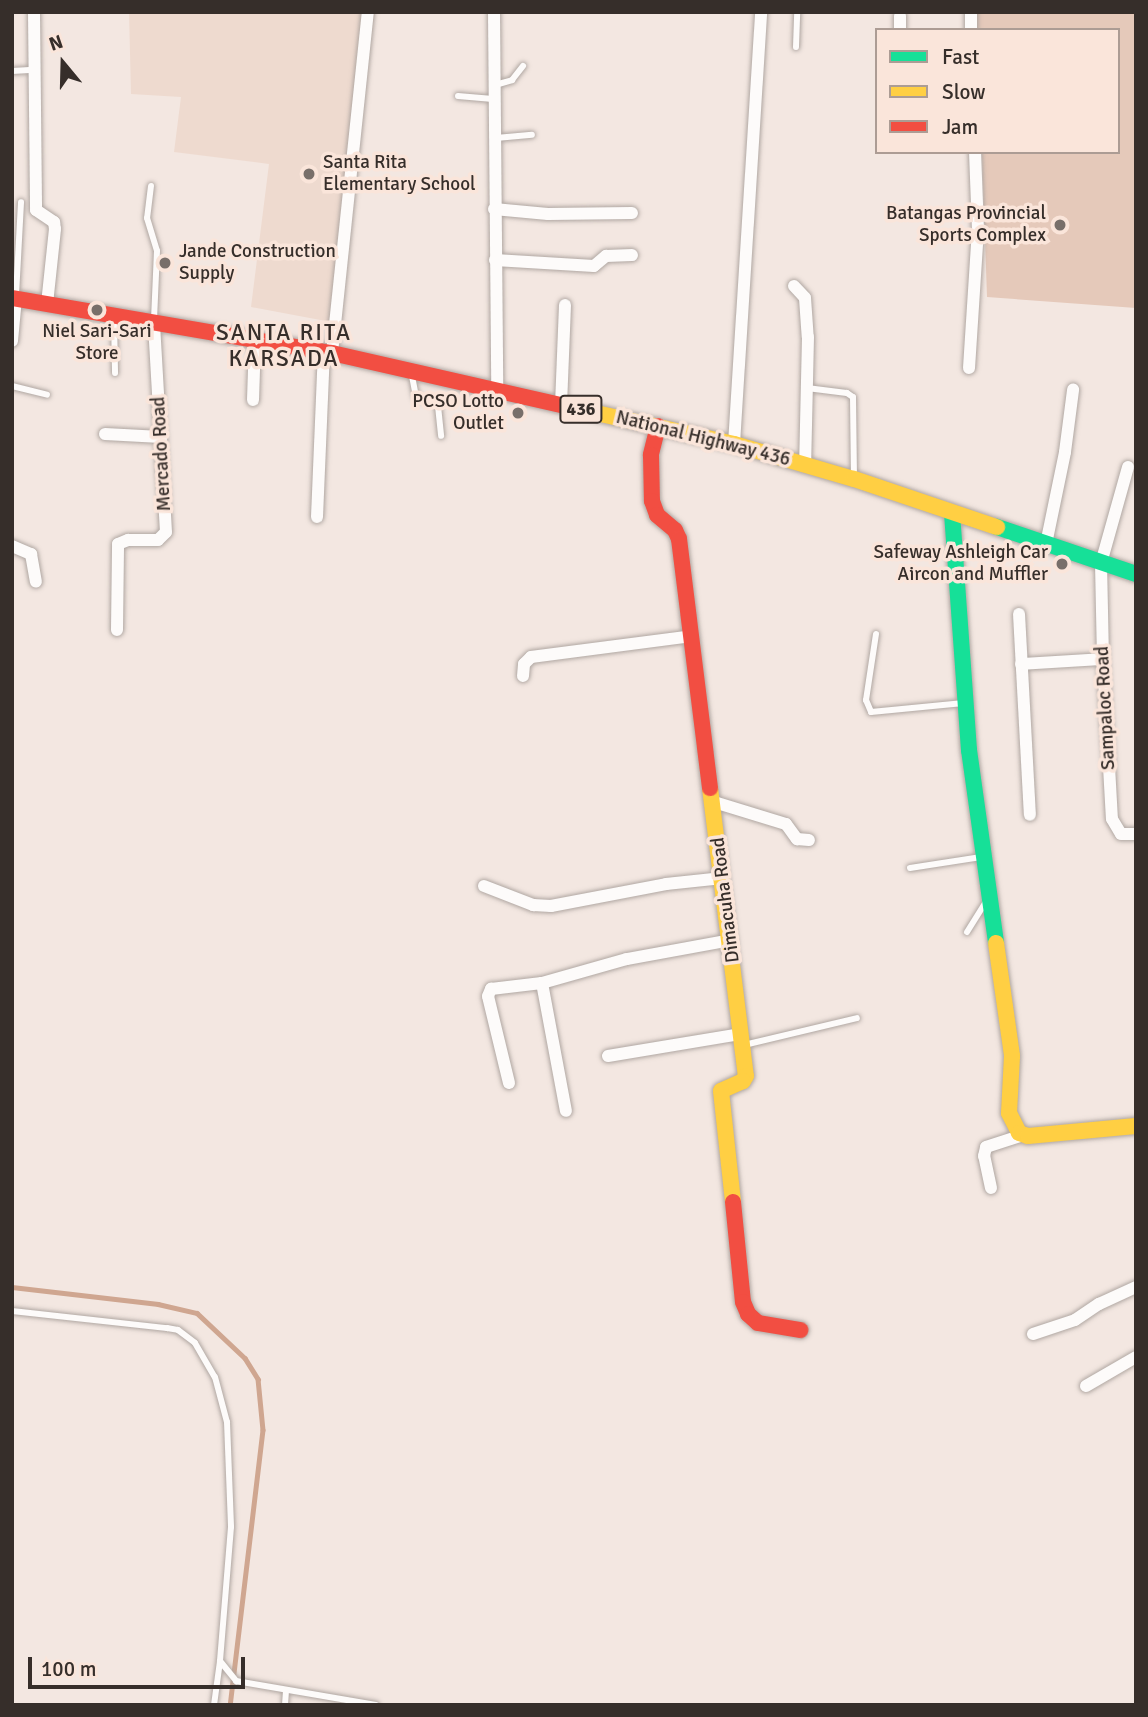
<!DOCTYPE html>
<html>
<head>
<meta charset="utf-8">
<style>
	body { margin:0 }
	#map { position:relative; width:1148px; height:1717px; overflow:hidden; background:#f3e7e1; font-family:Signika,sans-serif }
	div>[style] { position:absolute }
	.built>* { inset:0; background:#eedacf }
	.green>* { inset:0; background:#e5c9ba }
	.stream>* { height:4.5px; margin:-2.25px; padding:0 2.25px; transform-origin:2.25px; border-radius:2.25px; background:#cfa690 }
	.roads { filter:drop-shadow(0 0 2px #b0a7a2) drop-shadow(0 0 2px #b0a7a2) }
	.lane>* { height:6px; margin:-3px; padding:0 3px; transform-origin:3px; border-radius:3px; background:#fdfbfa }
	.street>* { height:12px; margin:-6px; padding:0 6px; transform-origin:6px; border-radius:6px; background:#fdfbfa }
	.fast>* { height:16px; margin:-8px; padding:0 8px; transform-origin:8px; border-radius:8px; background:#16e098 }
	.slow>* { height:16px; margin:-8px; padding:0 8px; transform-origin:8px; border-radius:8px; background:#ffcf43 }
	.jam>* { height:16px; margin:-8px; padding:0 8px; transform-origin:8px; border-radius:8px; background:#f24e42 }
	.dots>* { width:19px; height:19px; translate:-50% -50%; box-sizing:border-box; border:4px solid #fae5da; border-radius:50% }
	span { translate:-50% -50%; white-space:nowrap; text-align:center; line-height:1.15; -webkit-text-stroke:7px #fae5da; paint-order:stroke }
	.shield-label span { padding:2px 5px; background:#fae5da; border:2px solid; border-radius:5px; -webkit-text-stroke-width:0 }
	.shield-label { font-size:18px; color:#362e2a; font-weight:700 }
	.poi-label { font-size:19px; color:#362e2a }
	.left { translate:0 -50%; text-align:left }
	.right { translate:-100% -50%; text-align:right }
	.street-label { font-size:19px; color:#362e2a }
	.quarter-label { font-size:23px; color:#362e2a; letter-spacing:2px }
	.frame { position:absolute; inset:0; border:14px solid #362e2a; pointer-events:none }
	.legend { position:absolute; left:875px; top:28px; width:245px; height:126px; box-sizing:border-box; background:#fae5da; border:2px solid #ac9c94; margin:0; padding:9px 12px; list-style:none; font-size:21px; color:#362e2a }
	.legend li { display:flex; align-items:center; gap:14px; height:35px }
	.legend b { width:35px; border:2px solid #ac9c94 }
	.north { position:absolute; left:28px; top:28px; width:70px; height:70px; -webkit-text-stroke:5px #fae5da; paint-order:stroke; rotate:341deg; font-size:19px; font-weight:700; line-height:28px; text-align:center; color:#362e2a }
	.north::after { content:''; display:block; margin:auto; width:24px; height:32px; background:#362e2a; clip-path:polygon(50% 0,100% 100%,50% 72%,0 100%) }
	.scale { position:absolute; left:28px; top:1657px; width:217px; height:32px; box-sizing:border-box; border:4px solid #362e2a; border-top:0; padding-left:9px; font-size:21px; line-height:24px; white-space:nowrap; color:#362e2a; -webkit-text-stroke:5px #fae5da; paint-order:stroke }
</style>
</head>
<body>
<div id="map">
	<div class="built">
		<div style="clip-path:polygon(129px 12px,375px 12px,331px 322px,251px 307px,269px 164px,174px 152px,181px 97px,131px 94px)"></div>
	</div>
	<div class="green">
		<div style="clip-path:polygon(976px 12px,1136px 12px,1136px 308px,987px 297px,982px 152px,1118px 152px,1118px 30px,977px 30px)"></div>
	</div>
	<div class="stream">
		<div style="left:12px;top:1287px;width:147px;rotate:6.6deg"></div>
		<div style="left:158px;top:1304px;width:40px;rotate:13deg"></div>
		<div style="left:197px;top:1313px;width:66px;rotate:43.2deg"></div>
		<div style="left:245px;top:1358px;width:25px;rotate:58deg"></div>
		<div style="left:258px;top:1379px;width:51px;rotate:84.4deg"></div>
		<div style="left:263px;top:1430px;width:277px;rotate:96.8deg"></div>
	</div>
	<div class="roads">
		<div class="lane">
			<div style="left:796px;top:47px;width:35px;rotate:-88deg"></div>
			<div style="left:12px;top:71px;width:22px;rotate:-3deg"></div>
			<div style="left:495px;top:85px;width:18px;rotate:-16deg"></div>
			<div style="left:512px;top:80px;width:18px;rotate:-52deg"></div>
			<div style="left:458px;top:96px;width:35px;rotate:5deg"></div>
			<div style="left:496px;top:138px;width:36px;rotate:-5deg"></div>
			<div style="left:151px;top:186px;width:32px;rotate:97deg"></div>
			<div style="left:147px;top:218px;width:34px;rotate:73deg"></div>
			<div style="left:157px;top:251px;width:68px;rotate:92.5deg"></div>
			<div style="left:16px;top:295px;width:93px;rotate:-86.9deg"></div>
			<div style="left:114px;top:319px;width:54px;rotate:88.9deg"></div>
			<div style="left:412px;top:376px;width:21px;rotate:79deg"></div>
			<div style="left:416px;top:397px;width:19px;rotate:16deg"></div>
			<div style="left:434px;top:402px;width:6px;rotate:45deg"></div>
			<div style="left:438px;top:406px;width:30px;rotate:84deg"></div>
			<div style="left:12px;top:386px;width:36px;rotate:14deg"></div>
			<div style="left:807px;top:388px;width:40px;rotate:7.1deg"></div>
			<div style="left:847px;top:393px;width:7px;rotate:34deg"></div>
			<div style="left:853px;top:397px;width:80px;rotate:89.3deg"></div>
			<div style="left:876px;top:634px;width:67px;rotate:98.6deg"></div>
			<div style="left:866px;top:700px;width:13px;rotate:67deg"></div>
			<div style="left:871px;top:712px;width:93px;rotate:-5.5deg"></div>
			<div style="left:910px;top:868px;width:72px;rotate:-8.8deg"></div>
			<div style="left:967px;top:932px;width:36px;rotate:-58deg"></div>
			<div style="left:744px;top:1045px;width:116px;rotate:-13.4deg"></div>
			<div style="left:12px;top:1311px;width:156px;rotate:6.3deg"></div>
			<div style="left:167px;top:1328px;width:11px;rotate:10deg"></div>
			<div style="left:178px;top:1330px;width:21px;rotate:37deg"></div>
			<div style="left:195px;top:1343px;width:39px;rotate:60deg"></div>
			<div style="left:215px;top:1377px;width:47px;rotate:75.1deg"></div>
			<div style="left:227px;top:1422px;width:105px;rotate:87.8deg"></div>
			<div style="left:231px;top:1527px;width:134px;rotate:94.7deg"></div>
			<div style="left:220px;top:1661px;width:26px;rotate:51deg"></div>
			<div style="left:236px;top:1681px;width:142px;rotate:9.7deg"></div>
			<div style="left:214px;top:1705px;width:44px;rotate:-82.2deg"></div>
			<div style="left:285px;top:1705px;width:15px;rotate:-86deg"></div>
		</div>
		<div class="street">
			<div style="left:34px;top:12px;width:198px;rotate:89.4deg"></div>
			<div style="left:36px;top:210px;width:22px;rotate:34deg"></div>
			<div style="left:54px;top:222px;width:7px;rotate:82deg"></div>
			<div style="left:55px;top:229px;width:75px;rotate:96.1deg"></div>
			<div style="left:494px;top:12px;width:378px;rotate:89.5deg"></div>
			<div style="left:971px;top:12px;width:18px;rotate:90deg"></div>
			<div style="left:900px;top:30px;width:14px;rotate:-90deg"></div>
			<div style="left:494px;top:209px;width:54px;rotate:5.3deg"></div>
			<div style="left:548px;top:214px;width:84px;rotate:-0.7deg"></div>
			<div style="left:495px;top:260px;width:99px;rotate:3.5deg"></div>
			<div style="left:594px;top:266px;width:16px;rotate:-40deg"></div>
			<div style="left:606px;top:256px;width:26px;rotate:-2deg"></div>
			<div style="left:794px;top:286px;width:16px;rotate:47deg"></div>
			<div style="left:805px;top:298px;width:39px;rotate:86deg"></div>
			<div style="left:808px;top:337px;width:128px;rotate:91.3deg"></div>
			<div style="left:12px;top:341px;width:43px;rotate:-84.7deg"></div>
			<div style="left:332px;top:353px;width:343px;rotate:-84deg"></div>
			<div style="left:969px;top:368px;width:138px;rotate:-86.3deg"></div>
			<div style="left:978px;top:230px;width:78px;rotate:-92.2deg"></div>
			<div style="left:253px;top:400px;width:59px;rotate:-88.1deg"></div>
			<div style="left:561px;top:405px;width:100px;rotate:-87.7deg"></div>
			<div style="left:105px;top:434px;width:56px;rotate:3.1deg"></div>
			<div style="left:734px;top:444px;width:433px;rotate:-86.4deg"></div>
			<div style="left:1128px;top:467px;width:100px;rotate:105.7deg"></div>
			<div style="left:1101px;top:563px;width:96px;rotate:88.8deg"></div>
			<div style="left:1103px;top:659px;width:160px;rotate:86.8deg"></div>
			<div style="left:1112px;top:819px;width:17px;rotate:59deg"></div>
			<div style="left:1121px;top:834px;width:15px"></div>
			<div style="left:317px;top:517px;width:165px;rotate:-87.6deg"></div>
			<div style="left:1046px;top:544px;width:94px;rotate:-78.3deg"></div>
			<div style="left:1065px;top:452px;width:63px;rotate:-82.6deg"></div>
			<div style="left:12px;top:546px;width:21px;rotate:23deg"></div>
			<div style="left:31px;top:554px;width:28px;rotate:80deg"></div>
			<div style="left:1019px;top:614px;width:201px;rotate:86.9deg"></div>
			<div style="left:117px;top:630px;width:86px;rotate:-89.3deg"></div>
			<div style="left:118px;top:544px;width:11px;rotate:-22deg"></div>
			<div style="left:128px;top:540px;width:30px"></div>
			<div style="left:158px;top:540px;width:11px;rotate:-45deg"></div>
			<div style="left:166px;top:532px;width:210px;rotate:-93.3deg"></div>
			<div style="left:1021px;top:664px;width:82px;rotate:-3.5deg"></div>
			<div style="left:523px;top:676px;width:12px;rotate:-85deg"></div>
			<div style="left:524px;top:664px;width:10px;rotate:-45deg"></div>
			<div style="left:531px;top:657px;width:162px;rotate:-7.4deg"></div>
			<div style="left:714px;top:802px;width:75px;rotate:17deg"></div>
			<div style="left:786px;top:824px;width:19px;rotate:54deg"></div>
			<div style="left:797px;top:839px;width:12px;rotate:5deg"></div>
			<div style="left:484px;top:886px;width:53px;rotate:21.2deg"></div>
			<div style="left:533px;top:905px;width:18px;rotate:3deg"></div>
			<div style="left:551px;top:906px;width:117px;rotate:-10.8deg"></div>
			<div style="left:666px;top:884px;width:57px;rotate:-6deg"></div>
			<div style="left:542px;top:983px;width:130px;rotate:79.4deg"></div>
			<div style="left:608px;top:1056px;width:135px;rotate:-9.4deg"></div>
			<div style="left:509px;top:1083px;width:89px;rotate:-103.6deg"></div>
			<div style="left:488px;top:996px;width:8px;rotate:-67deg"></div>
			<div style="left:491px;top:989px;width:51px;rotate:-6.7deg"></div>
			<div style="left:542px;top:983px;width:88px;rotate:-15.8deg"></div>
			<div style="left:627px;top:959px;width:106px;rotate:-10.4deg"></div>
			<div style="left:991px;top:1188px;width:33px;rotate:-102deg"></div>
			<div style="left:984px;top:1156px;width:9px;rotate:-77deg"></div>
			<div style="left:986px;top:1147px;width:39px;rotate:-18deg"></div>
			<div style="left:1033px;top:1334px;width:44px;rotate:-18.4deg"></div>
			<div style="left:1075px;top:1320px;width:29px;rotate:-34deg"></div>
			<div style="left:1099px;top:1304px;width:41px;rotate:-24.7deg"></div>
			<div style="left:1086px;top:1386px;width:58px;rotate:-30.1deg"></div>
		</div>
		<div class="fast">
			<div style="left:952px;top:513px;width:238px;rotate:85.9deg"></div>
			<div style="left:969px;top:750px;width:195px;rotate:82deg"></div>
			<div style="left:997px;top:527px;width:147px;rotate:18.7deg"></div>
		</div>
		<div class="slow">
			<div style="left:583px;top:410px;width:155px;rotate:12.7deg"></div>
			<div style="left:734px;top:444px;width:125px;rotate:16.3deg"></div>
			<div style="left:854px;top:479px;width:151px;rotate:18.6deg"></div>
			<div style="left:710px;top:788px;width:290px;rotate:82.9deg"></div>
			<div style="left:746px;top:1076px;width:6px;rotate:121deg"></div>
			<div style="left:743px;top:1081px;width:24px;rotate:156deg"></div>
			<div style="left:721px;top:1091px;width:112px;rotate:83.8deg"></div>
			<div style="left:996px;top:943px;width:114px;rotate:81.9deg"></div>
			<div style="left:1012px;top:1056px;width:57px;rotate:93deg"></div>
			<div style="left:1009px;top:1113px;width:22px;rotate:63deg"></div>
			<div style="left:1019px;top:1133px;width:9px;rotate:18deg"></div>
			<div style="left:1028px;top:1136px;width:108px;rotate:-5.3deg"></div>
		</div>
		<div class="jam">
			<div style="left:12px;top:298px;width:325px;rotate:9.8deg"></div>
			<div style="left:332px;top:353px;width:257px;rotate:12.8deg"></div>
			<div style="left:658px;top:426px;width:30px;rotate:104deg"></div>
			<div style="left:651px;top:455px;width:46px;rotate:88.8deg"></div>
			<div style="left:652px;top:501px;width:15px;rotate:70deg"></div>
			<div style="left:657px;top:515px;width:23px;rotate:40deg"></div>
			<div style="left:675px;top:530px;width:10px;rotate:66deg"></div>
			<div style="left:679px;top:539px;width:251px;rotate:82.9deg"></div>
			<div style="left:733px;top:1202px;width:100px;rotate:84.3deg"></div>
			<div style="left:743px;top:1302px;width:13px;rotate:67deg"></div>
			<div style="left:748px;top:1314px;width:13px;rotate:42deg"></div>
			<div style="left:758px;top:1323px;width:43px;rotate:9.5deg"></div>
		</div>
	</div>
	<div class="dots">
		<div style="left:309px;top:174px;background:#786f6a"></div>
		<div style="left:1060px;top:225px;background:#786f6a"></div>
		<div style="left:165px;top:263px;background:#786f6a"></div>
		<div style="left:97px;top:310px;background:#786f6a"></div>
		<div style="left:518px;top:413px;background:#786f6a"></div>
		<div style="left:1062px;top:564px;background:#786f6a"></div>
	</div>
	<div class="shield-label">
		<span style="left:581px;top:409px">436</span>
	</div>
	<div class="poi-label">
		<span class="left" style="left:323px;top:174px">Santa Rita<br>Elementary School</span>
		<span class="right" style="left:1046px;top:225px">Batangas Provincial<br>Sports Complex</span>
		<span class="left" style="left:179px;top:263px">Jande Construction<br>Supply</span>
		<span style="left:97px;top:343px">Niel Sari-Sari<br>Store</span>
		<span class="right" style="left:504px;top:413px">PCSO Lotto<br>Outlet</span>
		<span class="right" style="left:1048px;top:564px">Safeway Ashleigh Car<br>Aircon and Muffler</span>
	</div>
	<div class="street-label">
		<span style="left:703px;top:439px;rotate:14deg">National Highway 436</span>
		<span style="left:162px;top:454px;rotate:-93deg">Mercado Road</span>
		<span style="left:1106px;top:708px;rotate:-93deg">Sampaloc Road</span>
		<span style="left:726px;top:900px;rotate:-97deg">Dimacuha Road</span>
	</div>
	<div class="quarter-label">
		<span style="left:284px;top:346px">SANTA RITA<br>KARSADA</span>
	</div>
	<div class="frame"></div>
	<ul class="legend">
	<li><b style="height:9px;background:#16e098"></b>Fast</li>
	<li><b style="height:9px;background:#ffcf43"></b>Slow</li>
	<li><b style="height:9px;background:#f24e42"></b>Jam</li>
	</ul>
	<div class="north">N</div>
	<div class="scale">100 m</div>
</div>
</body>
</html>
